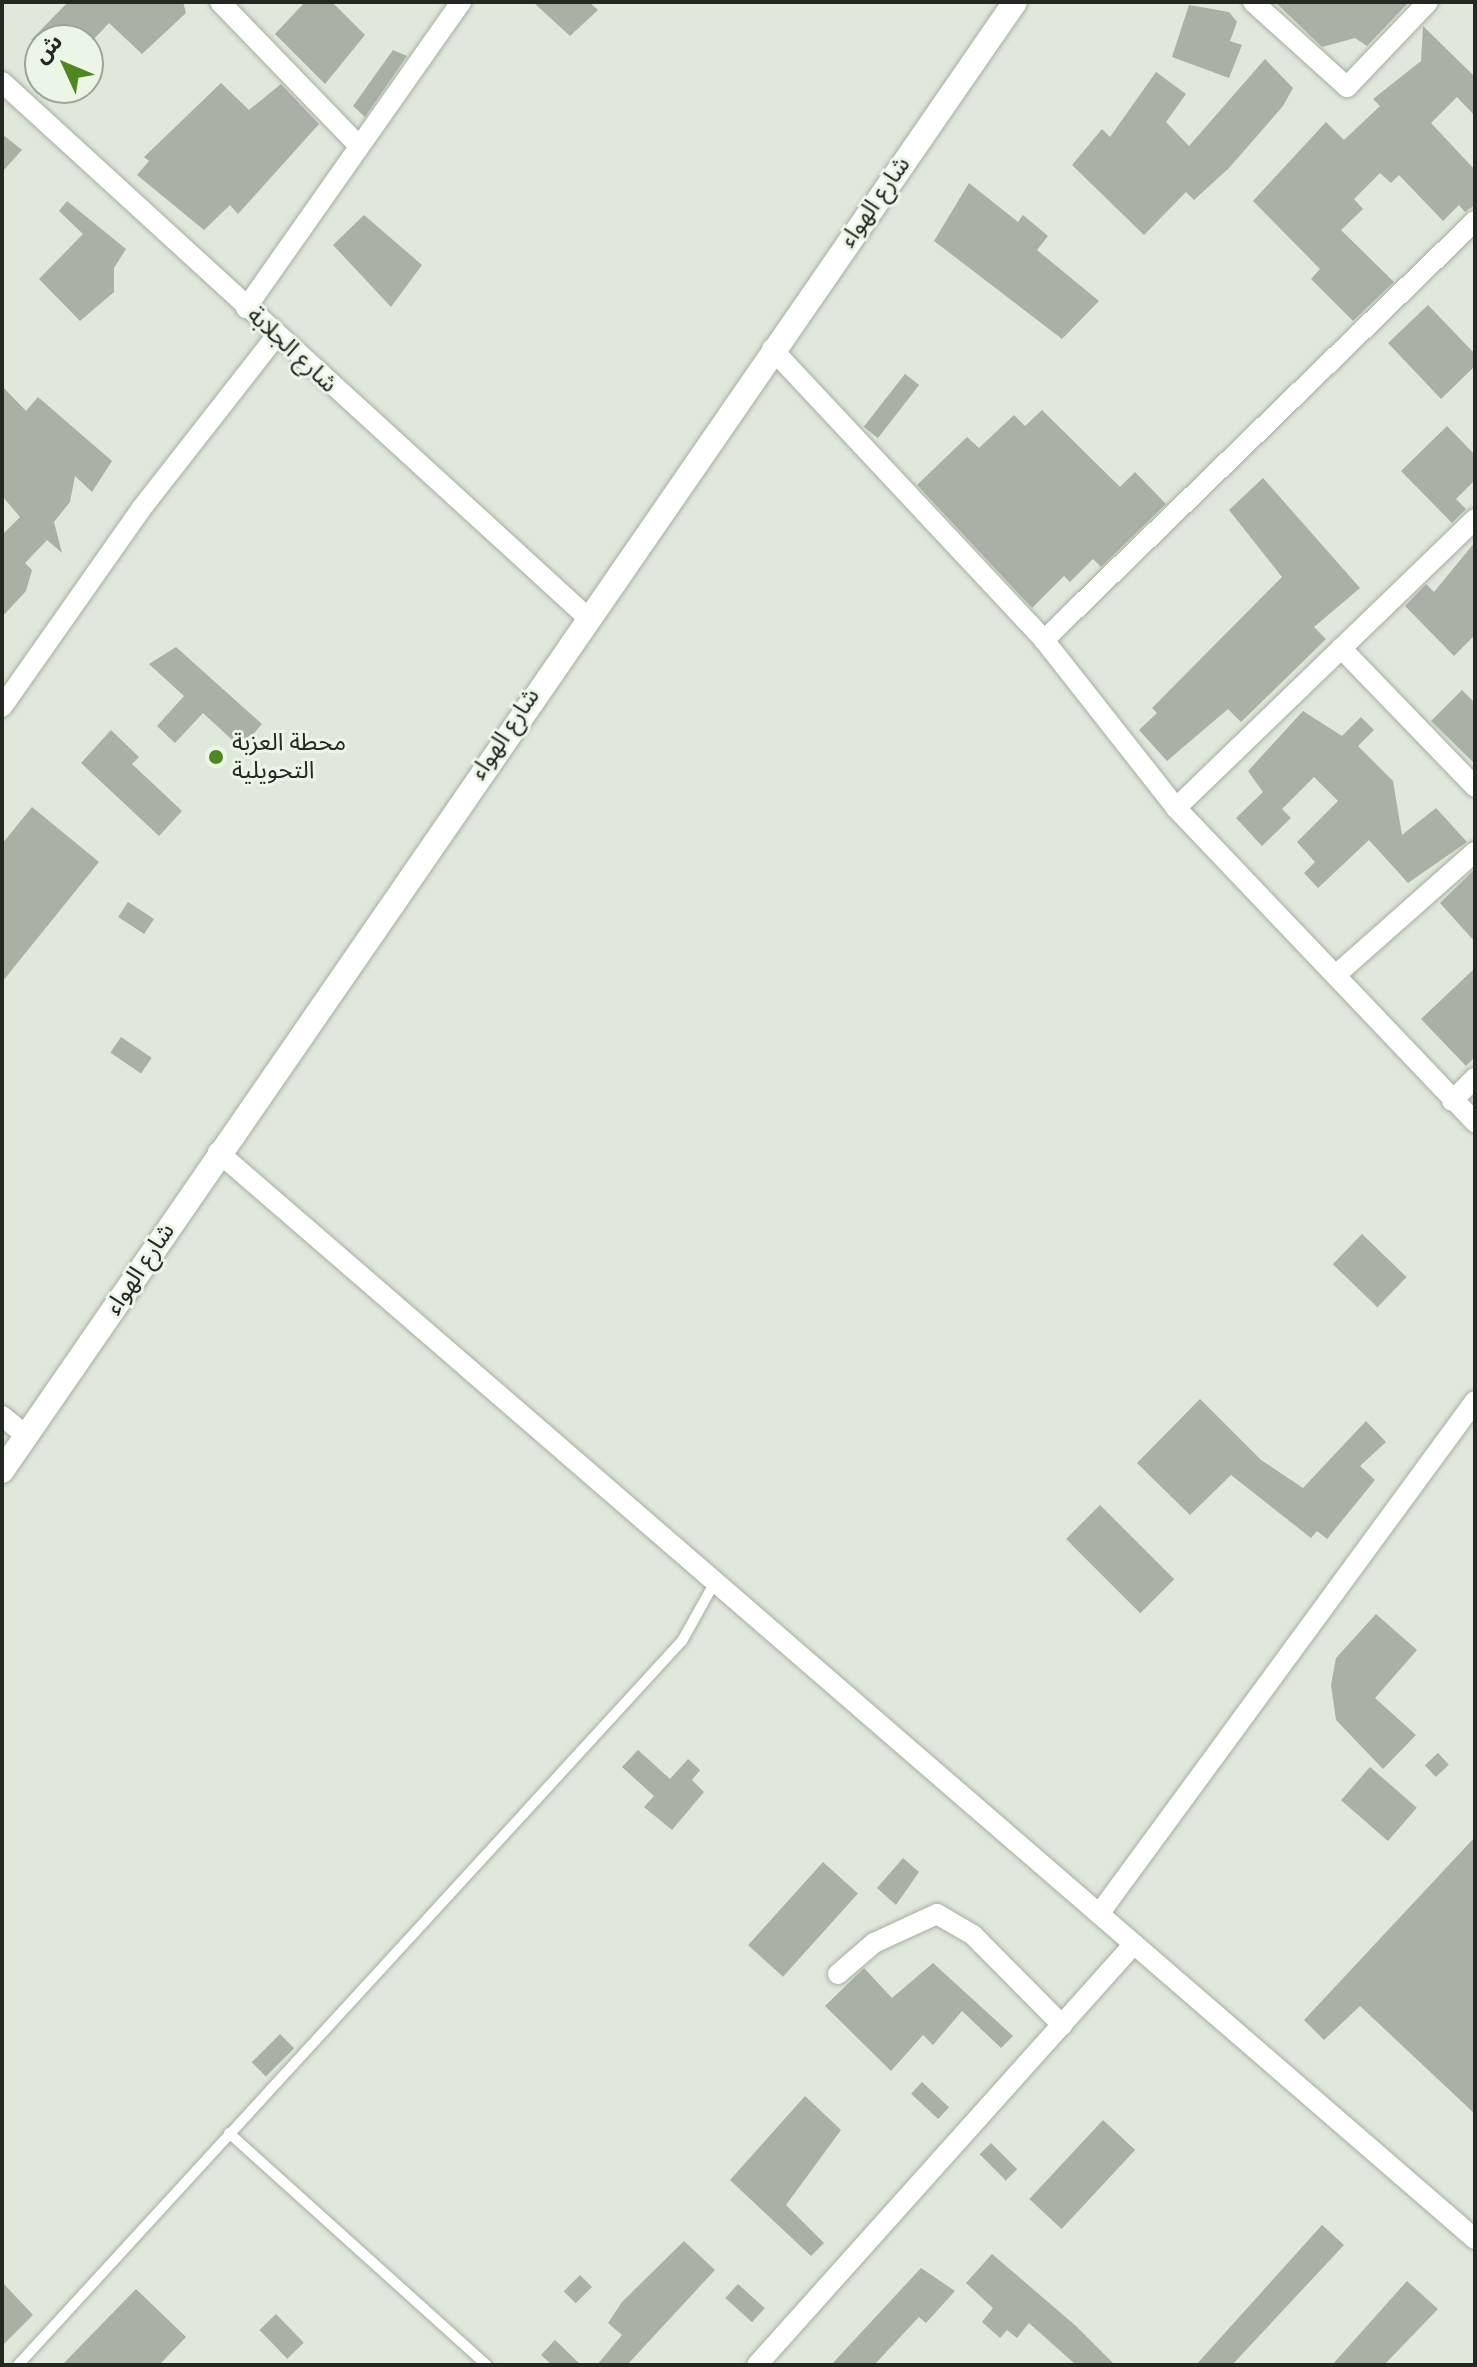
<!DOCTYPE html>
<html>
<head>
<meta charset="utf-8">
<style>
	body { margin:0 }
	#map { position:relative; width:1477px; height:2367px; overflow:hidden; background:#dfe8da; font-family:"Roboto Serif","Noto Sans Arabic",serif }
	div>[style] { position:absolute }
	.building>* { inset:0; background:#a8b1a3; transform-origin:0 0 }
	.roads { filter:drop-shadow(0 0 2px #a5aea0) drop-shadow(0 0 2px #a5aea0) }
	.service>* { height:10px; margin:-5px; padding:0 5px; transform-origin:5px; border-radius:5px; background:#fff }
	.minor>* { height:20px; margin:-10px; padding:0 10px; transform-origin:10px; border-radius:10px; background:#fff }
	.tertiary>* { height:24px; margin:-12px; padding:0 12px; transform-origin:12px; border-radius:12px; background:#fff }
	.dots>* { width:22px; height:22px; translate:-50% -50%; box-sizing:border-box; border:4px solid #ecf6e7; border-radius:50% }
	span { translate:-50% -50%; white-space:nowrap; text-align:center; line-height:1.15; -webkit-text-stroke:6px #ecf6e7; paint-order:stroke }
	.street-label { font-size:24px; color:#242822 }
	.poi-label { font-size:24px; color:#242822 }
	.left { translate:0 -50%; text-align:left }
	.frame { position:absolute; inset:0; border:4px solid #242822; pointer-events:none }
	.north { position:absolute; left:24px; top:24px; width:80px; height:80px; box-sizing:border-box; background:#ecf6e7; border:2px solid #9ca498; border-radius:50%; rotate:314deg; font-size:22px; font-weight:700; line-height:32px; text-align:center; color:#242822 }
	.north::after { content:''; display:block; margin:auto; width:28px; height:36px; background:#508721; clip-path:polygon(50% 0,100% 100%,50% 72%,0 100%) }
</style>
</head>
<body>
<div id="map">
	<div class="building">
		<div style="clip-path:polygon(68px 2px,183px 2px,186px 13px,142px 54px,109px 23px,93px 40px,31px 40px)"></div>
		<div style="clip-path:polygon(305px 2px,332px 2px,365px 35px,325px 84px,275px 34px)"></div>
		<div style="clip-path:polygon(533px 2px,589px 2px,598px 10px,570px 36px)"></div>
		<div style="clip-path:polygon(1275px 2px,1409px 2px,1367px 46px,1355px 38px,1322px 47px)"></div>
		<div style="clip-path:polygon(1189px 5px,1229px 12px,1237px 22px,1230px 41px,1242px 45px,1229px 78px,1172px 57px)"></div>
		<div style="clip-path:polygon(1423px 26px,1475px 77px,1475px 116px,1457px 97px,1431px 123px,1475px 170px,1475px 205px,1465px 212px,1459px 205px,1443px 221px,1399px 175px,1391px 183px,1380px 173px,1354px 199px,1363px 209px,1341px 230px,1394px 282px,1353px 321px,1311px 279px,1320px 269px,1253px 201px,1326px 122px,1344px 140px,1380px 106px,1373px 99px,1421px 61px)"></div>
		<div style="clip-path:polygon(393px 50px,407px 56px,365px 117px,353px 106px)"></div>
		<div style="clip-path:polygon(1265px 59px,1293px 88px,1283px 106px,1229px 168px,1194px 200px,1186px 192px,1144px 235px,1072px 165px,1102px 129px,1110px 137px,1156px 72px,1186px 94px,1166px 122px,1189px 146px)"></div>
		<div style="clip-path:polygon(221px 83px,249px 110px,281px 84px,319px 124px,238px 214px,230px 205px,204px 230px,137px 175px,149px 161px,144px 157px)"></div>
		<div style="clip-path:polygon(2px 134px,22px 150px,2px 172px)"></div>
		<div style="clip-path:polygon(969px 183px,1018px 222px,1023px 215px,1048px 236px,1037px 250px,1099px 301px,1062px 339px,934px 241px)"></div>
		<div style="clip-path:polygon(67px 201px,126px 249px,114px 268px,114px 292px,80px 321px,39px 279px,83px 234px,59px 211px)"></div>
		<div style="clip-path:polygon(364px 215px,422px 265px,391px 307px,333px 245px)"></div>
		<div style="clip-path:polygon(1428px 305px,1475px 354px,1475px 366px,1441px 399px,1388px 343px)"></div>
		<div style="left:905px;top:374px;width:18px;height:67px;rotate:38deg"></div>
		<div style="clip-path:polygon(2px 386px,26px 411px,38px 397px,112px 461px,92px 492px,75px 476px,70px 502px,54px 522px,62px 553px,47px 540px,25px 563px,32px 570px,26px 591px,2px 617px,2px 535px,20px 517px,2px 496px)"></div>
		<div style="clip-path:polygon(1042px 410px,1120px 487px,1135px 472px,1166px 504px,1101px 567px,1093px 559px,1070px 582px,1064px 576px,1032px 608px,917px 485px,967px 437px,979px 448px,1014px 415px,1025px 426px)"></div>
		<div style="clip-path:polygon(1447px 426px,1475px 455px,1475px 480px,1456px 499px,1466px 509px,1452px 523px,1401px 471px)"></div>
		<div style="clip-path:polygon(1263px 478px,1360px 588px,1314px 627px,1326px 639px,1241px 722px,1228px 709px,1167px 761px,1139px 730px,1157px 713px,1152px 708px,1282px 577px,1229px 510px)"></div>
		<div style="clip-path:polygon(1475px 542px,1475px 635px,1454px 656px,1405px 606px,1426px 584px,1434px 592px)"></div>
		<div style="clip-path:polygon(176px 647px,262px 724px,241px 748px,203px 713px,175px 743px,157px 726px,184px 696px,149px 664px)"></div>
		<div style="clip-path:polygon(1462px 690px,1475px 703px,1475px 764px,1431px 721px)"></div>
		<div style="clip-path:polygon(1303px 711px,1342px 736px,1361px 717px,1374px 730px,1358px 746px,1393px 781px,1402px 835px,1436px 808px,1467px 842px,1408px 883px,1369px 840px,1318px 888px,1304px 873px,1315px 862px,1297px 842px,1338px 801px,1314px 777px,1282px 809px,1291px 818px,1262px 846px,1236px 818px,1263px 792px,1248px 771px)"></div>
		<div style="clip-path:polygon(111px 730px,139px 757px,132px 764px,182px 811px,159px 836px,81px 763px)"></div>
		<div style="clip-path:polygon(32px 807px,99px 862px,2px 982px,2px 844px)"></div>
		<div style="clip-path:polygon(1475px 869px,1475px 942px,1440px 903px)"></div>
		<div style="left:128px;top:902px;width:31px;height:18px;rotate:33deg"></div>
		<div style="clip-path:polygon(1475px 968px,1475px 1057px,1466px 1066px,1421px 1019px)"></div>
		<div style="left:121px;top:1037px;width:37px;height:19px;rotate:34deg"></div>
		<div style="left:1362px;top:1234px;width:62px;height:42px;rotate:44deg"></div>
		<div style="clip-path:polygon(1200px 1399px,1261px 1460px,1303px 1488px,1366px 1421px,1386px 1442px,1360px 1466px,1375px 1480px,1327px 1539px,1317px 1531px,1311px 1538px,1231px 1475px,1190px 1515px,1137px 1463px)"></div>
		<div style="left:1100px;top:1505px;width:105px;height:48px;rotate:45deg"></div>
		<div style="clip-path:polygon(1376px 1614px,1417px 1650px,1375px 1698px,1416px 1735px,1383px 1769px,1336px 1720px,1331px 1685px,1336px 1658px)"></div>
		<div style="clip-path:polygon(638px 1750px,670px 1779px,688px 1759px,700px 1770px,692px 1780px,704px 1792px,672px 1830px,644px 1807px,654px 1796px,622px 1767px)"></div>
		<div style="left:1438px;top:1753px;width:16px;height:18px;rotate:47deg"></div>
		<div style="left:1370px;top:1767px;width:62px;height:44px;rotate:41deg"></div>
		<div style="clip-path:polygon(1475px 1837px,1475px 2114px,1360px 2006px,1324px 2040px,1304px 2020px)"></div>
		<div style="clip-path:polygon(903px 1858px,919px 1872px,896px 1905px,877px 1888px)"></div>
		<div style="left:823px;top:1862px;width:47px;height:112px;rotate:42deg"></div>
		<div style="clip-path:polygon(933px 1963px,1013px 2036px,1001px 2048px,962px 2011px,933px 2045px,923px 2035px,891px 2071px,825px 2006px,864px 1968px,892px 1998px)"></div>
		<div style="left:280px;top:2034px;width:20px;height:40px;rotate:45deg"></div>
		<div style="left:922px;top:2082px;width:37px;height:16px;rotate:43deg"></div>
		<div style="clip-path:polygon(805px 2096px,841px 2130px,786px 2205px,824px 2243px,811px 2256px,730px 2180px)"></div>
		<div style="left:1103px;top:2120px;width:44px;height:108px;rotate:43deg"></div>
		<div style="left:991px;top:2143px;width:37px;height:16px;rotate:45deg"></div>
		<div style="clip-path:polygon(1322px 2225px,1344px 2245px,1232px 2365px,1196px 2365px)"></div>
		<div style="clip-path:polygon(684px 2241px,715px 2270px,627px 2365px,597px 2365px,622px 2335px,608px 2323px,622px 2302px)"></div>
		<div style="clip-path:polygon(992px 2254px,1076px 2326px,1115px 2365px,1076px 2365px,1029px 2323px,1017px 2338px,1007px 2330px,1000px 2338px,982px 2322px,993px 2308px,966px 2283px)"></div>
		<div style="clip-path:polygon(921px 2268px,955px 2291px,926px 2323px,919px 2317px,874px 2365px,831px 2365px)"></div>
		<div style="left:580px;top:2275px;width:17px;height:23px;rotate:45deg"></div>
		<div style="clip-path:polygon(1407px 2281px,1438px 2309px,1384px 2365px,1332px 2365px)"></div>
		<div style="clip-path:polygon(2px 2282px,33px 2315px,2px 2346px)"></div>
		<div style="left:738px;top:2284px;width:36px;height:19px;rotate:42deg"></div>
		<div style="clip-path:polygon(136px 2289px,186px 2337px,159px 2365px,62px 2365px)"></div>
		<div style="left:276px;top:2314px;width:40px;height:23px;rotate:46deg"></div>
		<div style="clip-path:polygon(555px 2340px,581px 2365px,552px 2365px,541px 2355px)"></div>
	</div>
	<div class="roads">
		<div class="service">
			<div style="left:229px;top:2133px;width:347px;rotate:42deg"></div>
			<div style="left:18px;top:2365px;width:982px;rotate:-47.48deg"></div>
			<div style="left:682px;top:1641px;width:68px;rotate:-60.8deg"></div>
		</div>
		<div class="minor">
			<div style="left:220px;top:2px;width:197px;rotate:46deg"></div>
			<div style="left:1253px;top:2px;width:127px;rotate:42.1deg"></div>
			<div style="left:1347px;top:87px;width:117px;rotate:-46.4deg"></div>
			<div style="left:2px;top:82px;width:791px;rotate:42.44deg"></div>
			<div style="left:246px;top:308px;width:374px;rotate:-54.9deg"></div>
			<div style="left:772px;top:349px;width:398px;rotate:46.9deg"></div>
			<div style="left:1044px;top:640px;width:214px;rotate:51.8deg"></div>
			<div style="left:1176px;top:808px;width:434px;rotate:46.4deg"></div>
			<div style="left:1044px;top:640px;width:601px;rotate:-44.19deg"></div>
			<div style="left:1341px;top:648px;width:193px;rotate:46deg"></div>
			<div style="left:2px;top:707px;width:242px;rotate:-54.9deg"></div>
			<div style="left:141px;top:509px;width:219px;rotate:-52deg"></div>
			<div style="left:1176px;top:808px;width:416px;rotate:-44deg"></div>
			<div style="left:1337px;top:974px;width:184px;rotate:-41.5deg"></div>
			<div style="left:1452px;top:1101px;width:33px;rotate:-45deg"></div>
			<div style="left:218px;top:1152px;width:1662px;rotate:40.85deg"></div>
			<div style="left:2px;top:1416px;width:32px;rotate:39deg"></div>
			<div style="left:1099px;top:1914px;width:636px;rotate:-53.76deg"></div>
			<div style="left:838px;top:1974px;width:48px;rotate:-40.7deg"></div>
			<div style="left:874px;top:1943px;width:69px;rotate:-24.7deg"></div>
			<div style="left:937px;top:1914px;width:42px;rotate:30.3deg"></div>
			<div style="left:973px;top:1935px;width:127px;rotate:45.3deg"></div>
			<div style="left:757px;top:2365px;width:565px;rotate:-48.16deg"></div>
		</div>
		<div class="tertiary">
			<div style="left:2px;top:1471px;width:1784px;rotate:-55.41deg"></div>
		</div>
	</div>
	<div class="dots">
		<div style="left:216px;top:757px;background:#508721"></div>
	</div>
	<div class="street-label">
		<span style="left:875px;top:202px;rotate:-55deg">شارع الهواء</span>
		<span style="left:292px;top:350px;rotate:43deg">شارع الجلابة</span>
		<span style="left:505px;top:734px;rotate:-56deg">شارع الهواء</span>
		<span style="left:140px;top:1269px;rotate:-56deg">شارع الهواء</span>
	</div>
	<div class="poi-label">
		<span class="left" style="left:232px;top:757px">محطة العزبة<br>التحويلية</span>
	</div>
	<div class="frame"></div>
	<div class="north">ش</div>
</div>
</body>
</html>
